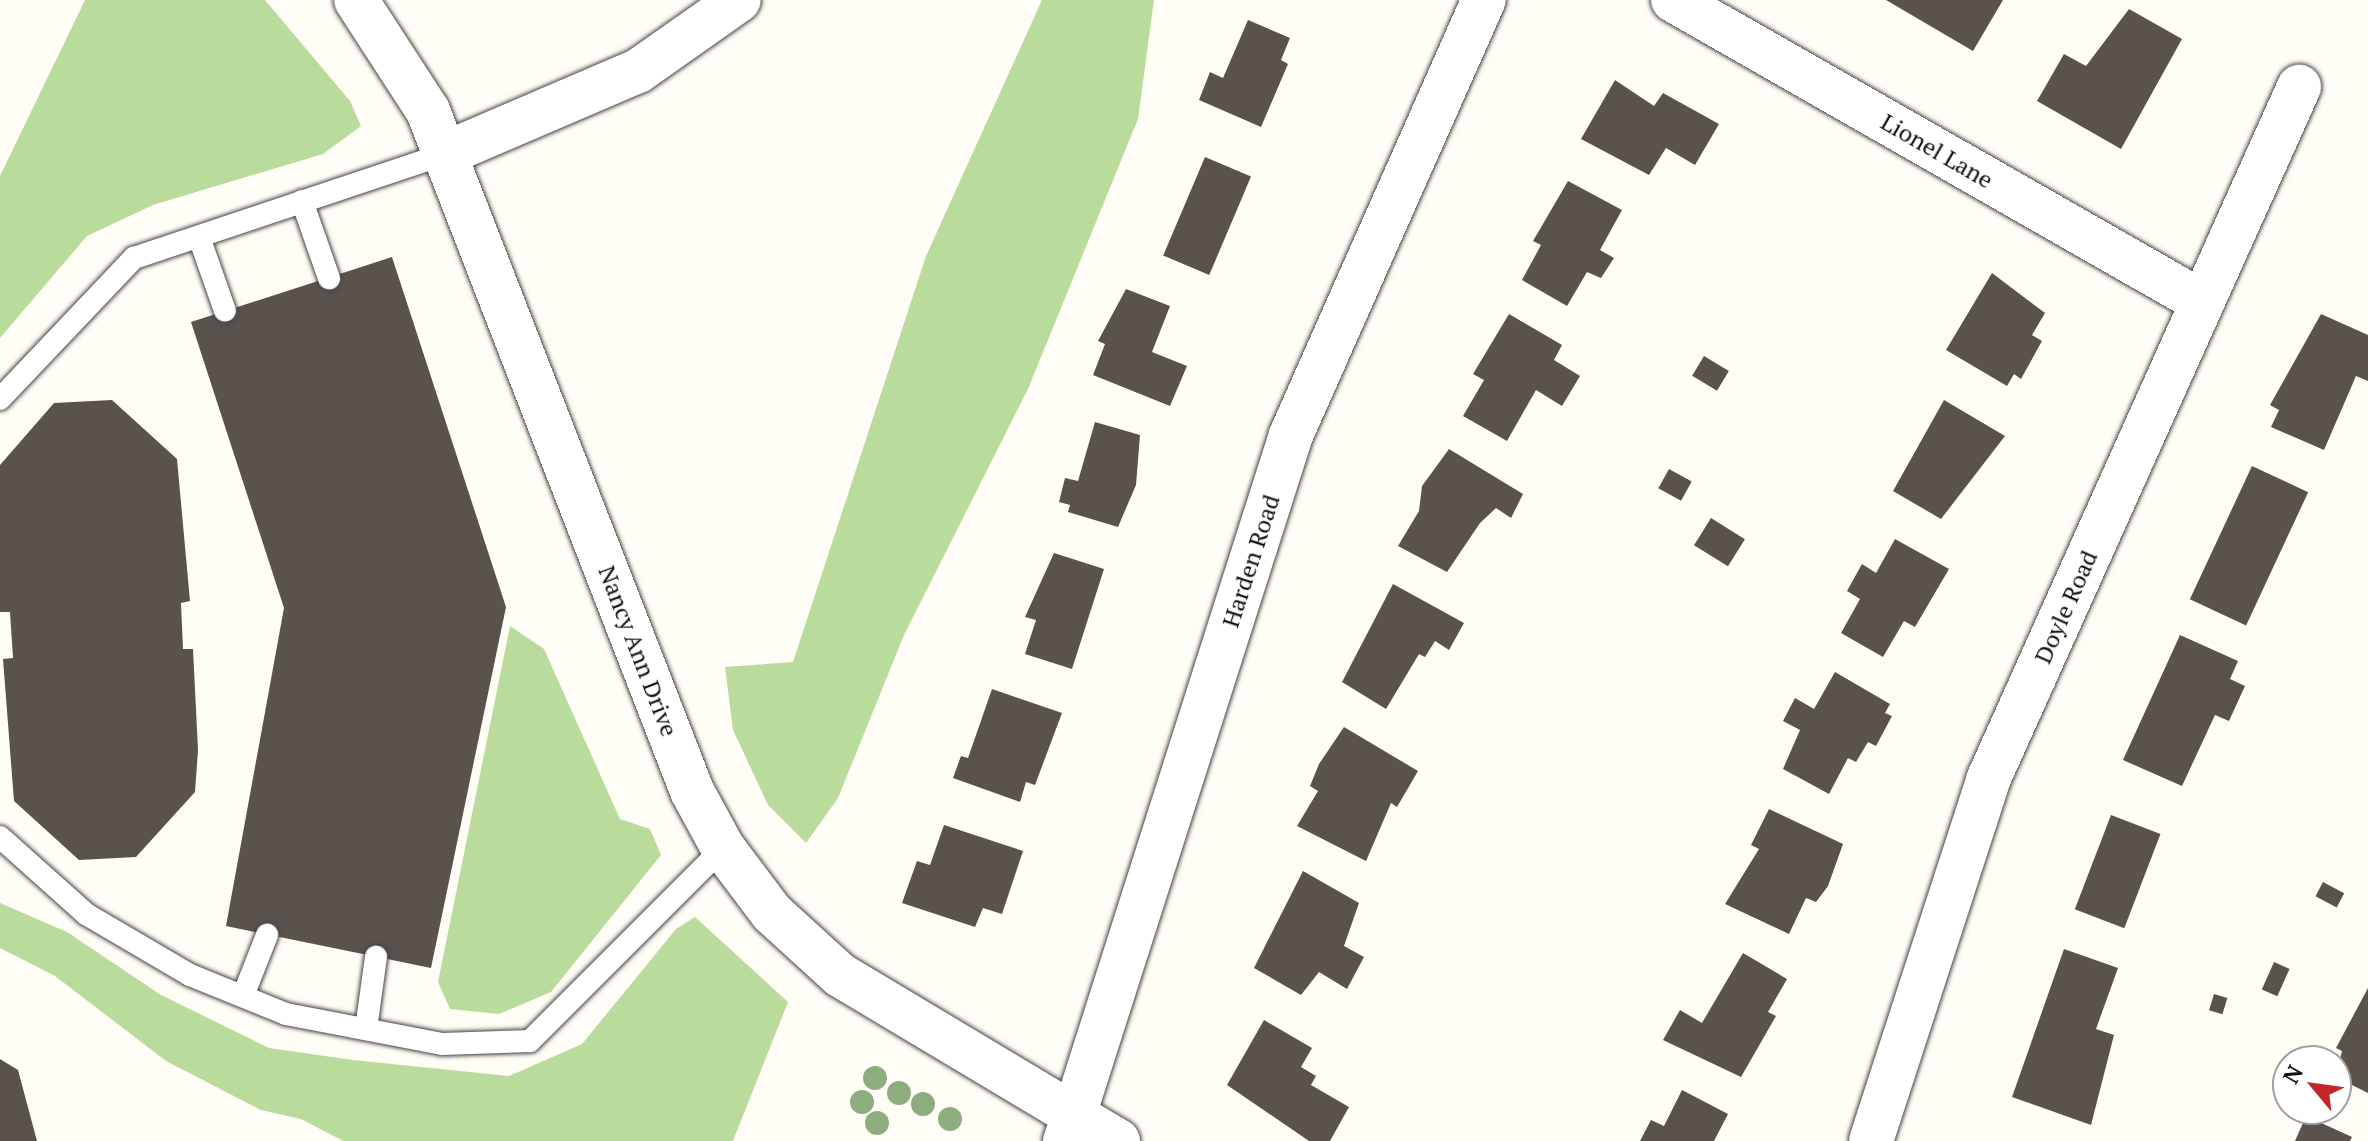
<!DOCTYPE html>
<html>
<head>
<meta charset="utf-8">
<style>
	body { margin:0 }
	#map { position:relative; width:2368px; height:1141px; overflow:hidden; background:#fffdf5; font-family:"PT Serif",serif }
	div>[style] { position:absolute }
	.forest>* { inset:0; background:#b9dc9c }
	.building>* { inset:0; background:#5a524d; transform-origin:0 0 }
	.roads { filter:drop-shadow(0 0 2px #444) drop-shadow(0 0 2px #444) }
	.service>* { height:22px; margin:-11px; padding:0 11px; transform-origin:11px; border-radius:11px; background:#fff }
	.minor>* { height:44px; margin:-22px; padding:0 22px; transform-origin:22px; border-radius:22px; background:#fff }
	.tertiary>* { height:44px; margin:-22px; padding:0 22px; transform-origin:22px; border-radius:22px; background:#fff }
	.trees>* { width:24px; height:24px; margin:-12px; border-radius:50%; background:#8dad7f }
	span { translate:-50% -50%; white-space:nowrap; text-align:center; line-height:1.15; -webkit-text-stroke:8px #fff; paint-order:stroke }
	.street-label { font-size:24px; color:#111 }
	.north { position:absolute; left:2272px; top:1045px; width:80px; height:80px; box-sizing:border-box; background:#fff; border:2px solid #a0a0a0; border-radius:50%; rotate:299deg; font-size:22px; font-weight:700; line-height:32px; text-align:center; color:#111 }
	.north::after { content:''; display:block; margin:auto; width:28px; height:36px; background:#c4262e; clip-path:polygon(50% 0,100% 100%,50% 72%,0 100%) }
</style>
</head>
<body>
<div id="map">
	<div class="forest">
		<div style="clip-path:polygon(85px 0,265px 0,350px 101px,361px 126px,323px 154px,153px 205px,87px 236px,0 338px,0 176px)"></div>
		<div style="clip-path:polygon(1042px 0,1154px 0,1138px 119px,1028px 389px,904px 635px,838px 798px,806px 843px,768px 805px,733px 730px,725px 667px,793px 662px,926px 256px)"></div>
		<div style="clip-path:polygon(510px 626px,544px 649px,620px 819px,650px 829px,661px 855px,551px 992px,499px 1014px,450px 1009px,438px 982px)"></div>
		<div style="clip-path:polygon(0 903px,67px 932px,161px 995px,269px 1048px,353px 1060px,509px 1076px,582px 1044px,676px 929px,695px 917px,788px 1002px,733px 1141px,343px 1141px,301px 1119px,261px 1110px,166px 1061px,55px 976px,0 948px)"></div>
	</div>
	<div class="building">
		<div style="clip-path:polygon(1886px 0,2003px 0,1973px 51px)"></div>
		<div style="clip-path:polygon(2129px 9px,2182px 39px,2121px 149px,2037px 101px,2064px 54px,2086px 66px)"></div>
		<div style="clip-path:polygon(1248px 20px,1290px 38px,1281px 60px,1288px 64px,1261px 127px,1199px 100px,1210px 72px,1223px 78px)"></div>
		<div style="clip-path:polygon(1615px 80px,1654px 106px,1663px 93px,1719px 124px,1695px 165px,1666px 148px,1649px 175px,1581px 139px)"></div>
		<div style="left:1205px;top:157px;width:50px;height:107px;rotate:23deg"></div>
		<div style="clip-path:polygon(1568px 181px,1622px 210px,1600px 250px,1614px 258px,1601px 278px,1587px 272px,1567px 306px,1522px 280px,1541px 245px,1533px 241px)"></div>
		<div style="clip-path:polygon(392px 257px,506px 607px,431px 968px,226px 926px,284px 608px,191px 322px)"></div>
		<div style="clip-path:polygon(1992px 273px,2045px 313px,2032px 335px,2042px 341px,2021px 379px,2014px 374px,2007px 386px,1946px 350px)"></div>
		<div style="clip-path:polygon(1126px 289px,1170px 306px,1152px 352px,1187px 366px,1170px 406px,1093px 375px,1105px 344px,1098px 341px)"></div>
		<div style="clip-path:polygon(1509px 314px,1562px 345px,1554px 360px,1580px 376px,1562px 406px,1536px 390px,1507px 441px,1463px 416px,1484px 380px,1473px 374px)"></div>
		<div style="clip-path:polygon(2321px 314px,2368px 335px,2368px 381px,2356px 376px,2324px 450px,2271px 427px,2279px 410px,2270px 405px)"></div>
		<div style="left:1704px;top:356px;width:29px;height:23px;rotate:31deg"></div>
		<div style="clip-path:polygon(112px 400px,177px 459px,190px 601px,181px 603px,183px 649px,193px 649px,198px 750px,195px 792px,136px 857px,79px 860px,14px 801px,3px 659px,13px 658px,10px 612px,0 612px,0 465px,54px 403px)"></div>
		<div style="clip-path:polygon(1944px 400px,2005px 436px,1941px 519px,1893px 491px)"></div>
		<div style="clip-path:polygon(1095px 422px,1140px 435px,1136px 485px,1118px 527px,1068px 512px,1070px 505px,1059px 502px,1065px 478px,1078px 481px)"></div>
		<div style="clip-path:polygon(1449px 449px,1523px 494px,1511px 518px,1496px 508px,1480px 523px,1447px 572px,1398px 546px,1419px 511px,1422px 486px)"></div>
		<div style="left:2252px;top:466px;width:62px;height:147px;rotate:25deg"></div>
		<div style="left:1669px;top:469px;width:26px;height:22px;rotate:29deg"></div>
		<div style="left:1711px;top:518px;width:40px;height:32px;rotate:32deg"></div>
		<div style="clip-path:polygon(1895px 539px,1949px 569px,1915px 627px,1904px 621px,1883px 657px,1841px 633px,1860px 599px,1847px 591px,1862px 564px,1876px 573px)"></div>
		<div style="clip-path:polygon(1054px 553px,1104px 569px,1072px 669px,1025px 654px,1036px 620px,1025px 617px)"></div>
		<div style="clip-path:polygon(1393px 584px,1464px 623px,1449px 650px,1435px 641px,1425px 657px,1419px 654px,1386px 709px,1342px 682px)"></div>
		<div style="clip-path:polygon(2180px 635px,2238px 661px,2230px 679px,2245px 686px,2229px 721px,2215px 715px,2182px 786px,2123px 760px)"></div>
		<div style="clip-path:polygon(1835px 672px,1890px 704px,1885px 713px,1892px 716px,1876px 746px,1868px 742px,1856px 762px,1848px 758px,1829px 794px,1783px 769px,1800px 730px,1783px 721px,1795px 698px,1814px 709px)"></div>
		<div style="clip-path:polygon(992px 689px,1062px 713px,1035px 785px,1026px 782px,1020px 802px,953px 778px,961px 756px,968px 758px)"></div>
		<div style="clip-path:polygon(1344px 727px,1418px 771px,1397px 807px,1391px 803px,1366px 861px,1297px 826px,1318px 791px,1310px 786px,1319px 764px)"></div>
		<div style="clip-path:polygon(1769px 809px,1843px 844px,1828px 886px,1816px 902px,1806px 898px,1789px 934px,1725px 904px,1759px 849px,1751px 845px)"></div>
		<div style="left:2111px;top:815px;width:53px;height:101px;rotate:21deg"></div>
		<div style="clip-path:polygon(944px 825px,1023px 851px,1002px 914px,983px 908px,975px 927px,902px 903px,917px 861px,930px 865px)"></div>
		<div style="clip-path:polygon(1303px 871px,1359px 903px,1344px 946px,1364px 957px,1347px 989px,1319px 972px,1301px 995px,1254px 968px)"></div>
		<div style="left:2323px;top:882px;width:24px;height:16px;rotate:28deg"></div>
		<div style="clip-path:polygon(2064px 949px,2118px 968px,2096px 1029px,2114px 1035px,2091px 1125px,2012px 1097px)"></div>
		<div style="clip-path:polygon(1743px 953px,1787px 979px,1768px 1012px,1776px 1016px,1741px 1077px,1663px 1040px,1680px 1010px,1702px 1023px)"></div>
		<div style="left:2274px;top:962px;width:17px;height:30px;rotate:24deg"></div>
		<div style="clip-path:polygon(2368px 988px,2368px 1093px,2336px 1077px,2342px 1051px,2336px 1048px)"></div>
		<div style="left:2214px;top:994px;width:14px;height:17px;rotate:17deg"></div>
		<div style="clip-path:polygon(1264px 1020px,1312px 1048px,1301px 1067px,1316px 1076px,1311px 1085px,1349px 1107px,1330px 1141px,1309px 1141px,1227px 1085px)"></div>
		<div style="clip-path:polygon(0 1059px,18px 1070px,37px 1141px,0 1141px)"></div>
		<div style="clip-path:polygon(1682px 1090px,1728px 1114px,1714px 1141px,1640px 1141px,1651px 1120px,1664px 1126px)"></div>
		<div style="clip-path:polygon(2306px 1116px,2352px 1137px,2350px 1141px,2295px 1141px)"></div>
	</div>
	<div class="roads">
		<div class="service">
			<div style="left:302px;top:201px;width:82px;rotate:70.7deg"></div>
			<div style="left:199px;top:237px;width:78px;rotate:70.6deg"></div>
			<div style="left:0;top:399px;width:195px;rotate:-46.5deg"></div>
			<div style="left:134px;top:258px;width:327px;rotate:-18.5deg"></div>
			<div style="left:0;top:837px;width:115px;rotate:41.8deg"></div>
			<div style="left:86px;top:914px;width:121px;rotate:30.4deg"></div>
			<div style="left:190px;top:975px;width:104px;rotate:22.1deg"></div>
			<div style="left:286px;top:1014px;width:159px;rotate:10.9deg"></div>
			<div style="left:442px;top:1044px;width:88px;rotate:-2deg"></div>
			<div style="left:530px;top:1041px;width:273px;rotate:-45deg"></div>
			<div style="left:243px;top:996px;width:66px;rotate:-68.5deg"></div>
			<div style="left:366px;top:1029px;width:73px;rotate:-82.1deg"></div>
		</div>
		<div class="minor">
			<div style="left:1673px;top:0;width:609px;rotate:29.72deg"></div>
			<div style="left:444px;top:154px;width:211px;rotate:-23.2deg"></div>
			<div style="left:638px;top:71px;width:123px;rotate:-35.1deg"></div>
			<div style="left:1118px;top:1141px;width:51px;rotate:-149.4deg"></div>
			<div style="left:1074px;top:1115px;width:714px;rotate:-72.3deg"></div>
			<div style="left:1291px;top:435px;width:476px;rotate:-66.1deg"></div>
			<div style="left:1871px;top:1141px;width:379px;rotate:-72deg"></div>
			<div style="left:1988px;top:780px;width:760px;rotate:-65.83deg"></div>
		</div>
		<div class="tertiary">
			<div style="left:356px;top:0;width:132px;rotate:57deg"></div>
			<div style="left:428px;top:111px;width:729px;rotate:68.78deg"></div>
			<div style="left:692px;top:791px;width:65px;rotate:61.5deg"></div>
			<div style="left:723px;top:848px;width:81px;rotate:53deg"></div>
			<div style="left:772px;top:913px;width:92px;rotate:42.4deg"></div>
			<div style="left:840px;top:975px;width:273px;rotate:30.9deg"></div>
			<div style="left:1074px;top:1115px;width:28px;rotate:109deg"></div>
		</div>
	</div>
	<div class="trees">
		<div style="left:875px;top:1078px"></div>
		<div style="left:899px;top:1093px"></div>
		<div style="left:862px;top:1102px"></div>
		<div style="left:923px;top:1104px"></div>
		<div style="left:950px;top:1119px"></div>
		<div style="left:877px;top:1123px"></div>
	</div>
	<div class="street-label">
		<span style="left:1937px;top:151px;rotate:30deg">Lionel Lane</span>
		<span style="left:1251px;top:561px;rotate:-72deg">Harden Road</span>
		<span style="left:2066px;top:607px;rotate:-66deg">Doyle Road</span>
		<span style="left:638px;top:651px;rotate:69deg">Nancy Ann Drive</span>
	</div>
	<div class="north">N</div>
</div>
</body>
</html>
